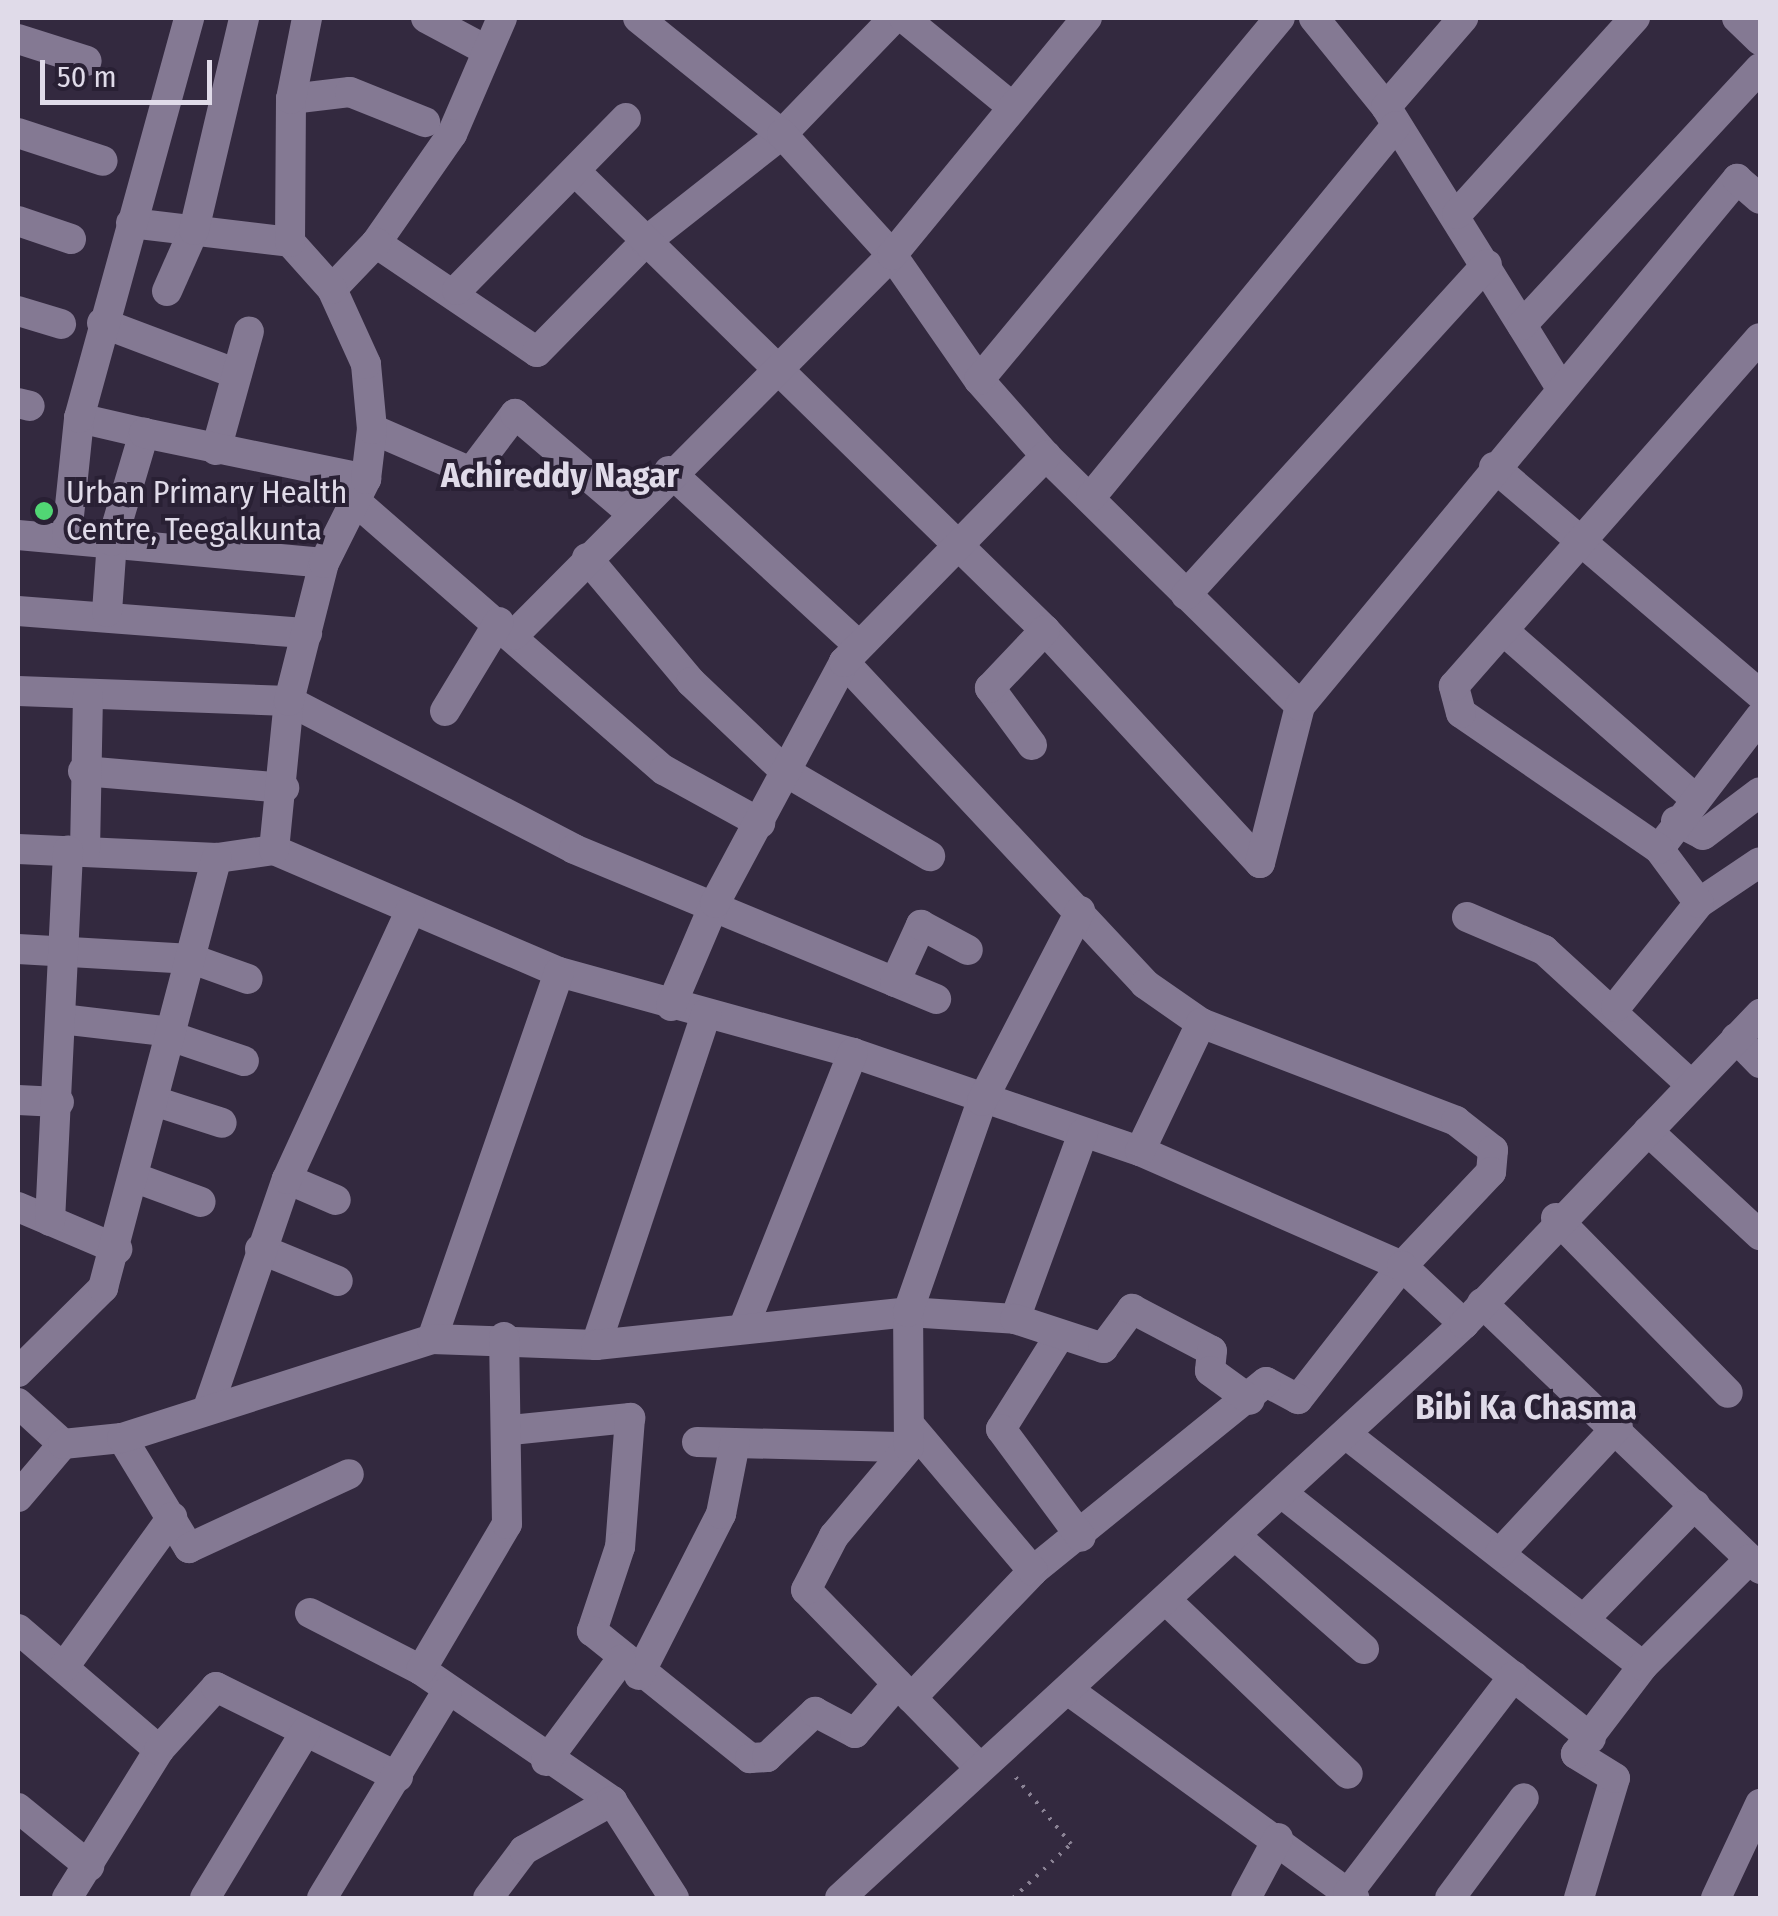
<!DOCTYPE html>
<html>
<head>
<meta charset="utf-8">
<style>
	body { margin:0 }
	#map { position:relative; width:1778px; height:1916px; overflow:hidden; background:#33293f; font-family:"Fira Sans Condensed",sans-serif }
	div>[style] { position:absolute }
	.path>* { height:4px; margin-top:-2px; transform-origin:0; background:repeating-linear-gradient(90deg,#8b8395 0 2.5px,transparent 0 10.5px) }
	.minor>* { height:30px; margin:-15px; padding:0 15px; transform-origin:15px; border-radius:15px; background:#847993 }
	.dots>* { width:28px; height:28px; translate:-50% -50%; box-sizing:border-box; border:5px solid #292034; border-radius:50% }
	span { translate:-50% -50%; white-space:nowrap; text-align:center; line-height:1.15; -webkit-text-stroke:8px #292034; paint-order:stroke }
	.poi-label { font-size:32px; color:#e0dbe9 }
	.left { translate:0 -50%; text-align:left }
	.neighbourhood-label { font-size:35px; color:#e0dbe9; font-weight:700 }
	.frame { position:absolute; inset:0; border:20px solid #e0dbe9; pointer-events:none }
	.scale { position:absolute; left:40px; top:60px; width:172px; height:45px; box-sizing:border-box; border:5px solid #e0dbe9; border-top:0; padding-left:12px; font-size:30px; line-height:35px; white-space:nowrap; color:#e0dbe9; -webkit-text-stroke:8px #292034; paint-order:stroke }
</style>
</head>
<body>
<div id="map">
	<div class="path">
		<div style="left:1013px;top:1898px;width:79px;rotate:-43deg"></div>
		<div style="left:1071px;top:1844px;width:89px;rotate:-129.6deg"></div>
	</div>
	<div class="minor">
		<div style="left:426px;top:18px;width:68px;rotate:28.1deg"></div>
		<div style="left:502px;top:18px;width:126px;rotate:113.3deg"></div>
		<div style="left:452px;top:134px;width:133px;rotate:124.9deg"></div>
		<div style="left:376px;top:243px;width:194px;rotate:34.1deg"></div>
		<div style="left:537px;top:352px;width:154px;rotate:-45.5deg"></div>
		<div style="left:645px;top:242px;width:174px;rotate:-38.2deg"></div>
		<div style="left:782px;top:134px;width:161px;rotate:-46deg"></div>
		<div style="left:638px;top:18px;width:185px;rotate:38.9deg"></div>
		<div style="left:782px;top:134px;width:164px;rotate:47.7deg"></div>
		<div style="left:892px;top:255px;width:152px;rotate:55.2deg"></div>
		<div style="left:979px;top:380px;width:101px;rotate:48.6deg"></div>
		<div style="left:1046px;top:456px;width:356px;rotate:44.5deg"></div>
		<div style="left:904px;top:18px;width:137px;rotate:39.4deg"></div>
		<div style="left:1314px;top:18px;width:114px;rotate:51deg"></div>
		<div style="left:1386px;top:107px;width:329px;rotate:58.1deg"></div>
		<div style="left:1737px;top:18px;width:32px;rotate:44deg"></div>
		<div style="left:18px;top:39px;width:72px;rotate:17.7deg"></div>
		<div style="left:291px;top:99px;width:59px;rotate:-6.8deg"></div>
		<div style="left:350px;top:92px;width:81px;rotate:21.8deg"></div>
		<div style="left:1386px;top:107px;width:118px;rotate:-49.1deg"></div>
		<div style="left:18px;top:133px;width:89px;rotate:18.2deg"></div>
		<div style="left:579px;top:175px;width:651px;rotate:44.32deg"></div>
		<div style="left:1045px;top:630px;width:317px;rotate:47.3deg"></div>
		<div style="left:1457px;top:214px;width:265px;rotate:-47.8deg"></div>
		<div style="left:18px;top:221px;width:56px;rotate:18.8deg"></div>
		<div style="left:131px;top:223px;width:160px;rotate:6.8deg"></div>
		<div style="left:332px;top:289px;width:64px;rotate:-46.3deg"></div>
		<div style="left:457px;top:290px;width:241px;rotate:-45.5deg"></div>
		<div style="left:167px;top:291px;width:67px;rotate:-66.1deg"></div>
		<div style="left:194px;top:230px;width:218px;rotate:-76.7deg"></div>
		<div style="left:18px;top:311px;width:45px;rotate:16.8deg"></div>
		<div style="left:102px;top:323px;width:144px;rotate:20.7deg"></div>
		<div style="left:1522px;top:325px;width:350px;rotate:-47.2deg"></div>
		<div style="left:979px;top:380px;width:471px;rotate:-50.3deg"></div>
		<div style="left:18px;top:403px;width:12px;rotate:14deg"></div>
		<div style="left:79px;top:418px;width:67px;rotate:13deg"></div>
		<div style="left:372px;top:429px;width:108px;rotate:23.5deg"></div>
		<div style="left:471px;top:472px;width:73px;rotate:-52.8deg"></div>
		<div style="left:515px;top:414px;width:151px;rotate:40.4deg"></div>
		<div style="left:216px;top:450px;width:123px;rotate:-74.5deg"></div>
		<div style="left:1494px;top:467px;width:350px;rotate:40.5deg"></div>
		<div style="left:669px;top:471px;width:257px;rotate:42.6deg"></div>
		<div style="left:1091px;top:497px;width:480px;rotate:-50.6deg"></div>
		<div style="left:354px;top:500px;width:411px;rotate:41.1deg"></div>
		<div style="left:664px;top:770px;width:110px;rotate:28.9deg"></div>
		<div style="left:18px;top:535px;width:307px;rotate:5.2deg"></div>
		<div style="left:67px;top:535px;width:118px;rotate:-84.1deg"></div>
		<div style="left:79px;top:418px;width:415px;rotate:-74.6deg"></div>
		<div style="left:587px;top:558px;width:162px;rotate:50deg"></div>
		<div style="left:691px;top:682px;width:131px;rotate:43.5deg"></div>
		<div style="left:786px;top:772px;width:167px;rotate:30.3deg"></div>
		<div style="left:1186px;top:595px;width:447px;rotate:-47.7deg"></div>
		<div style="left:18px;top:611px;width:290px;rotate:4.4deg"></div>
		<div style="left:107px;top:612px;width:71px;rotate:-86deg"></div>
		<div style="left:112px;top:541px;width:113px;rotate:-73.5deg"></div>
		<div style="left:144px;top:433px;width:227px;rotate:11.7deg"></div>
		<div style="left:1506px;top:633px;width:247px;rotate:41.2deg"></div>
		<div style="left:514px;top:635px;width:536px;rotate:-45.15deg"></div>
		<div style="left:892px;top:255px;width:307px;rotate:-50.6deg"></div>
		<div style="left:844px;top:662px;width:441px;rotate:46.9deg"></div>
		<div style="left:1145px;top:984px;width:68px;rotate:34.9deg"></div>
		<div style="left:1201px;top:1023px;width:273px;rotate:21deg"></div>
		<div style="left:1456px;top:1121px;width:47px;rotate:38.1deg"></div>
		<div style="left:1493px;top:1150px;width:22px;rotate:95deg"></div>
		<div style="left:1491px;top:1172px;width:129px;rotate:133.4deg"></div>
		<div style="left:1402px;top:1266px;width:169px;rotate:128deg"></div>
		<div style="left:1298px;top:1399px;width:36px;rotate:-152deg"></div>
		<div style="left:1266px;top:1382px;width:300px;rotate:141deg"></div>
		<div style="left:1033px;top:1571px;width:176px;rotate:133.8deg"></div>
		<div style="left:18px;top:691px;width:271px;rotate:2.1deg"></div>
		<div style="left:289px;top:701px;width:321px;rotate:27.4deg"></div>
		<div style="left:574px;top:849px;width:392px;rotate:22.5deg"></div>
		<div style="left:445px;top:711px;width:104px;rotate:-58.8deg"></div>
		<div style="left:1032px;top:745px;width:71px;rotate:-126.4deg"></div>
		<div style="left:990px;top:688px;width:80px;rotate:-46.5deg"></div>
		<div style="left:83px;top:771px;width:202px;rotate:4.8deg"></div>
		<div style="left:1676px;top:821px;width:30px;rotate:27deg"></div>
		<div style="left:1703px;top:835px;width:71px;rotate:-37deg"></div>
		<div style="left:18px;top:849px;width:199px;rotate:2.6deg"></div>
		<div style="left:217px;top:858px;width:58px;rotate:-8deg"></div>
		<div style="left:274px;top:850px;width:310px;rotate:23.2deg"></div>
		<div style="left:559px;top:972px;width:305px;rotate:15.4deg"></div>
		<div style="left:853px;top:1053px;width:303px;rotate:18.9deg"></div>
		<div style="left:1140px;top:1151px;width:286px;rotate:23.7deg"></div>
		<div style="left:1402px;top:1266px;width:85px;rotate:43.1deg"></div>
		<div style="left:1659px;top:849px;width:166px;rotate:-52.6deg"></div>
		<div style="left:274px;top:850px;width:150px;rotate:-84.3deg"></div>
		<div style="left:289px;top:701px;width:142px;rotate:-75.8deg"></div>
		<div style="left:324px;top:563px;width:94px;rotate:-63.4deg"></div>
		<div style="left:366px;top:479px;width:50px;rotate:-83.2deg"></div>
		<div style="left:372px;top:429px;width:65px;rotate:-95.3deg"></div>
		<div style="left:366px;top:364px;width:82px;rotate:-114.4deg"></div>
		<div style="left:332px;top:289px;width:63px;rotate:-131.8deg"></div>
		<div style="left:290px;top:242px;width:143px;rotate:-89.6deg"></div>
		<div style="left:291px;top:99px;width:83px;rotate:-78.8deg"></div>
		<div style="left:85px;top:851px;width:155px;rotate:-88.9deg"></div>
		<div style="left:1260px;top:863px;width:162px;rotate:-75.7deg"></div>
		<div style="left:1300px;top:706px;width:685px;rotate:-50.33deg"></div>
		<div style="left:1737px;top:179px;width:30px;rotate:41deg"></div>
		<div style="left:1699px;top:903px;width:73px;rotate:-33.9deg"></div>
		<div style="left:1467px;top:917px;width:84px;rotate:23.2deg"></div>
		<div style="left:1544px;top:950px;width:198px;rotate:42.5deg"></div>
		<div style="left:18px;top:949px;width:174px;rotate:3.3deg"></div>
		<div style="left:192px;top:959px;width:59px;rotate:19.7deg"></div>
		<div style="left:895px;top:982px;width:63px;rotate:-65.5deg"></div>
		<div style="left:921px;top:925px;width:53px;rotate:28deg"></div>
		<div style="left:671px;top:1006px;width:112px;rotate:-66.9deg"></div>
		<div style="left:715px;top:903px;width:273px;rotate:-61.8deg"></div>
		<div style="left:844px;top:662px;width:289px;rotate:-45.6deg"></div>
		<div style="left:1616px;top:1007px;width:133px;rotate:-51.4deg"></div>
		<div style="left:1699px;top:903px;width:67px;rotate:-126.5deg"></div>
		<div style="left:1659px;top:849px;width:240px;rotate:-145.5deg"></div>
		<div style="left:1461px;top:713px;width:28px;rotate:-105deg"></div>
		<div style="left:1454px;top:686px;width:463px;rotate:-48.7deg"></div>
		<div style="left:61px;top:1019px;width:111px;rotate:6.7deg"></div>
		<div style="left:170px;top:1036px;width:78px;rotate:18.7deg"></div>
		<div style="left:1736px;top:1038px;width:35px;rotate:46deg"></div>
		<div style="left:18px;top:1100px;width:41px;rotate:2.8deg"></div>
		<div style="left:154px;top:1101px;width:71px;rotate:17.9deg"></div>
		<div style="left:1648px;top:1131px;width:153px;rotate:42.9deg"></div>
		<div style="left:1140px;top:1151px;width:142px;rotate:-64.5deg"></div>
		<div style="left:133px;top:1177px;width:72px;rotate:20.2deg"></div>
		<div style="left:287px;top:1179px;width:53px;rotate:23.2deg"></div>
		<div style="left:18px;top:1207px;width:108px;rotate:23deg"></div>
		<div style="left:1556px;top:1218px;width:245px;rotate:45.5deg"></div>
		<div style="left:50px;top:1221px;width:371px;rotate:-87.2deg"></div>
		<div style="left:260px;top:1249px;width:84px;rotate:22.3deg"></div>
		<div style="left:1482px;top:1303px;width:385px;rotate:43.7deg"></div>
		<div style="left:1015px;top:1319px;width:198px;rotate:-69.9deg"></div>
		<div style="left:745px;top:1324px;width:292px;rotate:-68.3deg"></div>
		<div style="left:1060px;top:1335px;width:111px;rotate:122.1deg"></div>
		<div style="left:1001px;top:1429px;width:134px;rotate:53.5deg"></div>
		<div style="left:432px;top:1339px;width:388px;rotate:-70.9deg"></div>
		<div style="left:596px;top:1345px;width:349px;rotate:-71.6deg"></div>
		<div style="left:18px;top:1372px;width:120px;rotate:-44.7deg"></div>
		<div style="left:103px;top:1288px;width:445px;rotate:-75.2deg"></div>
		<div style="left:18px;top:1403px;width:61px;rotate:42.3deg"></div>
		<div style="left:208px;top:1408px;width:242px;rotate:-71deg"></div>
		<div style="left:287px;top:1179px;width:295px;rotate:-65.3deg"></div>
		<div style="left:913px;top:1429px;width:186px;rotate:49.8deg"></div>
		<div style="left:511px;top:1430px;width:120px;rotate:-5.8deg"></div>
		<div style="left:630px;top:1418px;width:129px;rotate:94.4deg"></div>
		<div style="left:620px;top:1547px;width:89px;rotate:108.4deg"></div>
		<div style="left:592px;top:1631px;width:203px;rotate:38.8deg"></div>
		<div style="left:750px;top:1758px;width:17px;rotate:-3deg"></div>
		<div style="left:767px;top:1757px;width:66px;rotate:-43.2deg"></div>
		<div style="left:815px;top:1712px;width:45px;rotate:27.7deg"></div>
		<div style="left:855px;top:1733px;width:65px;rotate:-49.4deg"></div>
		<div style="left:1347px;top:1435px;width:375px;rotate:38deg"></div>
		<div style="left:122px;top:1438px;width:129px;rotate:58.7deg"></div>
		<div style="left:189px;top:1548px;width:176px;rotate:-24.8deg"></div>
		<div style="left:697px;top:1442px;width:212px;rotate:1.4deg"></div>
		<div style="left:1283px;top:1494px;width:393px;rotate:38.4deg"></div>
		<div style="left:18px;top:1497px;width:70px;rotate:-49.7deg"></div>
		<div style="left:63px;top:1444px;width:59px;rotate:-5.8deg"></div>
		<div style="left:122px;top:1438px;width:325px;rotate:-17.7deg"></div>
		<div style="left:432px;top:1339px;width:164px;rotate:2.1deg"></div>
		<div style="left:596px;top:1345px;width:314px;rotate:-6deg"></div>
		<div style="left:908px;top:1312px;width:107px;rotate:3.7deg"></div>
		<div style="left:1015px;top:1319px;width:93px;rotate:18.2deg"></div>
		<div style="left:1103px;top:1348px;width:49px;rotate:-53.4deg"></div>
		<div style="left:1132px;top:1309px;width:90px;rotate:27.7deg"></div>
		<div style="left:1212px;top:1351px;width:20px;rotate:96deg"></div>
		<div style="left:1210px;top:1371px;width:49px;rotate:35.9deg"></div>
		<div style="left:1238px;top:1538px;width:168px;rotate:41.4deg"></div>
		<div style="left:1500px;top:1553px;width:173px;rotate:-47.1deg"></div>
		<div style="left:1167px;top:1601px;width:250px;rotate:43.7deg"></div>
		<div style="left:310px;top:1613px;width:125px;rotate:27.2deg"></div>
		<div style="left:421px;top:1670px;width:232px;rotate:34.4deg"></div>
		<div style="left:1585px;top:1618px;width:158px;rotate:-45.8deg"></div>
		<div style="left:18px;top:1629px;width:186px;rotate:40.6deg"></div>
		<div style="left:64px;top:1667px;width:185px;rotate:-54.2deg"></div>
		<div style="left:421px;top:1670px;width:169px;rotate:-59.5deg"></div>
		<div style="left:507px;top:1524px;width:187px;rotate:-90.9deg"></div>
		<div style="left:639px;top:1675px;width:181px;rotate:-63deg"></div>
		<div style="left:721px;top:1514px;width:72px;rotate:-78.8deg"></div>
		<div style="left:1068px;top:1690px;width:354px;rotate:36deg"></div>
		<div style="left:546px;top:1761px;width:126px;rotate:-53.4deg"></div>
		<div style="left:978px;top:1766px;width:246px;rotate:-134.3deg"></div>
		<div style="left:806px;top:1590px;width:61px;rotate:-62.6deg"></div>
		<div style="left:834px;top:1536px;width:116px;rotate:-49.9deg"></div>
		<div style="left:909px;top:1447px;width:135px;rotate:-90.4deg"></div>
		<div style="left:908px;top:1312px;width:224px;rotate:-70.7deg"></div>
		<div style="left:982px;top:1101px;width:214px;rotate:-62.7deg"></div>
		<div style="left:18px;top:1808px;width:92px;rotate:39.2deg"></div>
		<div style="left:1348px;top:1893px;width:273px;rotate:-52.6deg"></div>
		<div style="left:67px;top:1898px;width:174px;rotate:-58.1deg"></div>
		<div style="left:159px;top:1750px;width:85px;rotate:-47.9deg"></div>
		<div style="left:216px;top:1687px;width:203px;rotate:26.3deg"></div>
		<div style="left:205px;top:1898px;width:194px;rotate:-58.9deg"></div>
		<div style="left:322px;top:1898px;width:241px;rotate:-58.8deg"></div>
		<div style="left:488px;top:1898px;width:60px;rotate:-53.1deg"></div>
		<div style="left:524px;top:1850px;width:101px;rotate:-29.1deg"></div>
		<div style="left:612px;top:1801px;width:115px;rotate:57.4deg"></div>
		<div style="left:840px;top:1898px;width:848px;rotate:-42.61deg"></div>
		<div style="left:1464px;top:1324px;width:429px;rotate:-46.3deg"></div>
		<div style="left:1246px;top:1898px;width:68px;rotate:-61.9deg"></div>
		<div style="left:1450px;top:1898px;width:124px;rotate:-53.5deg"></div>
		<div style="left:1579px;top:1898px;width:125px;rotate:-73.3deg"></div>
		<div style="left:1615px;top:1778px;width:46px;rotate:-148.4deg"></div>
		<div style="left:1576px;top:1754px;width:111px;rotate:-52.7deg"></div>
		<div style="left:1643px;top:1666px;width:151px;rotate:-45deg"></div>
		<div style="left:1716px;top:1898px;width:104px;rotate:-64.9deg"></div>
	</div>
	<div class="dots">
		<div style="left:44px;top:511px;background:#51d674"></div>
	</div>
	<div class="poi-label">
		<span class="left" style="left:66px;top:511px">Urban Primary Health<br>Centre, Teegalkunta</span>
	</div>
	<div class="neighbourhood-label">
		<span style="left:560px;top:475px">Achireddy Nagar</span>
		<span style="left:1526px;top:1407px">Bibi Ka Chasma</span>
	</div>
	<div class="frame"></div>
	<div class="scale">50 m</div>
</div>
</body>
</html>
